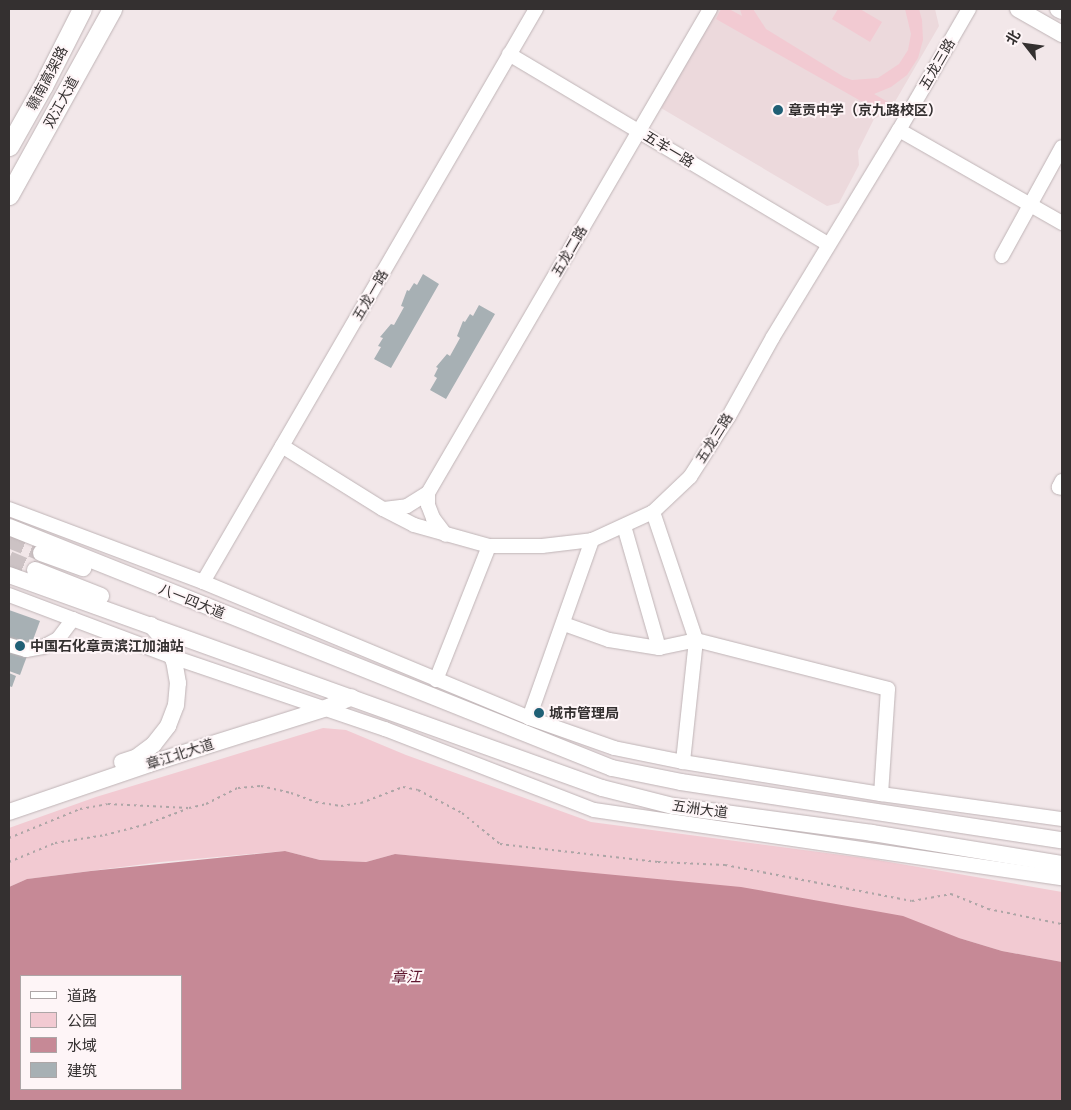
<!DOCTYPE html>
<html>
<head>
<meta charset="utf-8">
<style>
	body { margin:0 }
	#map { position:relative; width:1071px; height:1110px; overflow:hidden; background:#f2e7e9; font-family:Raleway,"Noto Sans SC",sans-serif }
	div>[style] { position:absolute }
	.built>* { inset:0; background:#ecd9dc }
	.green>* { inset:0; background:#f2cad2 }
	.water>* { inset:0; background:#c68996 }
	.building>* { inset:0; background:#a7b0b4 }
	.major-tunnel>* { height:16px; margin-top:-8px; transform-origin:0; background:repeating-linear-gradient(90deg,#ccc2c4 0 16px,transparent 0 24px) }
	.path>* { height:2px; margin-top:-1px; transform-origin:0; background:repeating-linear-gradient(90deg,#ada5a6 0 2.5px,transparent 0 6.5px) }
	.roads { filter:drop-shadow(0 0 1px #bfb4b6) drop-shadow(0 0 1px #bfb4b6) }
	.minor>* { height:14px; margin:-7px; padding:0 7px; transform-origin:7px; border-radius:7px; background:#fff }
	.major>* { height:16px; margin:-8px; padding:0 8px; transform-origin:8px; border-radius:8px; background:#fff }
	.highway>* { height:19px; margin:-9.5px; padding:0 9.5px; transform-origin:9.5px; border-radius:9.5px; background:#fff }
	.dots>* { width:14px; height:14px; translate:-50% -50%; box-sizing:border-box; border:2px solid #fef5f7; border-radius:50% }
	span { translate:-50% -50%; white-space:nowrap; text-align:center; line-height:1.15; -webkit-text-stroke:4px #fef5f7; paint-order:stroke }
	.street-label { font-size:14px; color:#343030 }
	.poi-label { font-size:14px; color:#343030; font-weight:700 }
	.left { translate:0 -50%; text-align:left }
	.water-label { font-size:15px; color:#5f162f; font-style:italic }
	.frame { position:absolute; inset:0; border:10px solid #343030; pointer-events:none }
	.legend { position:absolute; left:20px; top:975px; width:162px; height:115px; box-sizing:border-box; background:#fef5f7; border:1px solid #ada6a7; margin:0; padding:6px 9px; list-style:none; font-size:15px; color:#343030 }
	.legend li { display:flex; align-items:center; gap:10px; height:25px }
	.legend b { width:25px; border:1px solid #ada6a7 }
	.north { position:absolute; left:1001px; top:20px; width:50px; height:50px; -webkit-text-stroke:4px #fef5f7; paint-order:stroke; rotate:300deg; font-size:14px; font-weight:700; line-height:20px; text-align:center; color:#343030 }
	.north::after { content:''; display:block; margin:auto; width:18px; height:22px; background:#343030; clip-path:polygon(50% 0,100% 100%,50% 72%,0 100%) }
</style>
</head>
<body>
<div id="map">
	<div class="built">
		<div style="clip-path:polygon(718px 9px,935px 9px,939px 26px,889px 112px,874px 119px,858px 151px,859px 165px,839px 203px,827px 206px,661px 108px)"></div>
	</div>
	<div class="green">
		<div style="clip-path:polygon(721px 9px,729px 9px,742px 16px,740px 9px,753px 9px,766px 29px,844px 77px,852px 80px,878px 78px,899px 64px,908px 50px,911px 34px,905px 9px,919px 9px,922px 20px,923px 40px,918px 58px,907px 75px,891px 87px,874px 94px,888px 102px,882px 113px,716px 19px)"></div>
		<div style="clip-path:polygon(838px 9px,860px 9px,882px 22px,870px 42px,832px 19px)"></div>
		<div style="clip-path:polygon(323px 728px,346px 730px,406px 755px,591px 822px,872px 859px,1062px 892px,1062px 962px,1002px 951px,959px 938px,516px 866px,395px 854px,366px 862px,320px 860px,285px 851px,161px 862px,27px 879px,9px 887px,9px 828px,96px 797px)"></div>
	</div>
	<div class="water">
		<div style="clip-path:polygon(evenodd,285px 851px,320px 860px,366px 862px,395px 854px,741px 887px,903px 916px,959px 938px,1002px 951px,1062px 962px,1062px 1101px,9px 1101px,9px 887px,27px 879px,91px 871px,285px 851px,21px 976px,181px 976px,181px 1089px,21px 1089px,21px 976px)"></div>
	</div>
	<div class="building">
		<div style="clip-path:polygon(423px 274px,439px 284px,391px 368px,374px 359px,381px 347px,378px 346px,383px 338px,380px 337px,391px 324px,394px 325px,404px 307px,401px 306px,407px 290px,409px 291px,414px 283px,417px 285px)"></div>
		<div style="clip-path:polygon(479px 305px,495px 314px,446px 399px,430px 390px,437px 378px,434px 376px,438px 368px,436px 367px,447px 354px,450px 356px,460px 338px,457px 336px,463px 321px,465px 322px,470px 314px,473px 316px)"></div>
		<div style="clip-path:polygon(9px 610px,40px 621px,20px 675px,9px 671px)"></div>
		<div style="clip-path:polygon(9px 673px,16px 676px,12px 687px,9px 686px)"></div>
	</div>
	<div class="major-tunnel">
		<div style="left:9px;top:540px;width:35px;rotate:22deg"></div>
		<div style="left:9px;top:559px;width:28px;rotate:23deg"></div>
	</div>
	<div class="path">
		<div style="left:9px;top:838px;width:77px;rotate:-22.2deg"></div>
		<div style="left:80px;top:809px;width:28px;rotate:-10deg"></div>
		<div style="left:108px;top:804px;width:81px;rotate:2.8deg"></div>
		<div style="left:189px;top:808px;width:17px;rotate:-13deg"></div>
		<div style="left:206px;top:804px;width:36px;rotate:-27deg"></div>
		<div style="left:238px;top:788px;width:23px;rotate:-5deg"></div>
		<div style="left:261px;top:786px;width:31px;rotate:13deg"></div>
		<div style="left:291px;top:793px;width:27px;rotate:20deg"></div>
		<div style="left:316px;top:802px;width:25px;rotate:9deg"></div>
		<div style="left:341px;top:806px;width:20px;rotate:-9deg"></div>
		<div style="left:361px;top:803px;width:45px;rotate:-20.9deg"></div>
		<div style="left:403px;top:787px;width:15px;rotate:11deg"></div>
		<div style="left:418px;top:790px;width:50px;rotate:27.6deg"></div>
		<div style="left:462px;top:813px;width:49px;rotate:39.2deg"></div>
		<div style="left:500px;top:844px;width:159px;rotate:6.5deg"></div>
		<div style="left:658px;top:862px;width:67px;rotate:2.6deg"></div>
		<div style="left:725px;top:865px;width:190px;rotate:10.9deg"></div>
		<div style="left:912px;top:901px;width:40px;rotate:-10deg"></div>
		<div style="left:951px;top:894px;width:40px;rotate:22deg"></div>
		<div style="left:988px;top:909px;width:76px;rotate:11.5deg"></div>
		<div style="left:9px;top:862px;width:50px;rotate:-22.4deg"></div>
		<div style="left:55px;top:843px;width:51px;rotate:-9.1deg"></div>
		<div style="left:105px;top:835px;width:40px;rotate:-14.4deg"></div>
		<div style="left:144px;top:825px;width:46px;rotate:-20.4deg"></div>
	</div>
	<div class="roads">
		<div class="minor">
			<div style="left:509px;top:54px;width:371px;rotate:30.8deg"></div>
			<div style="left:899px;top:130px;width:188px;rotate:29.7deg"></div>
			<div style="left:1002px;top:256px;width:124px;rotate:-61.2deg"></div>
			<div style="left:282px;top:446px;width:119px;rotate:32deg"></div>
			<div style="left:383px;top:509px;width:35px;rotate:27deg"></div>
			<div style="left:414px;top:525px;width:78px;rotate:15.6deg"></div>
			<div style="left:489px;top:546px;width:53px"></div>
			<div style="left:542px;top:546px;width:50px;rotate:-6.8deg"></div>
			<div style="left:592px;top:540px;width:67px;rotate:-24.7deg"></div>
			<div style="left:653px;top:512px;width:51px;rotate:-43.4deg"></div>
			<div style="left:690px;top:477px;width:72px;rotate:-57.4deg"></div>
			<div style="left:729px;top:416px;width:90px;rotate:-60.9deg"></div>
			<div style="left:773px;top:337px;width:242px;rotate:-58.7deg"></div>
			<div style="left:899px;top:130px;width:140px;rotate:-60deg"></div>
			<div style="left:1062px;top:481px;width:7px;rotate:117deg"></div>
			<div style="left:1059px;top:487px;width:3px;rotate:18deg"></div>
			<div style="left:428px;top:493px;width:12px;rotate:90deg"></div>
			<div style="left:428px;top:505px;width:14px;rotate:69deg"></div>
			<div style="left:433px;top:518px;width:21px;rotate:53deg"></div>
			<div style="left:9px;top:509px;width:207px;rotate:20.6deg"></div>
			<div style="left:203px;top:582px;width:353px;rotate:22.6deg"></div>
			<div style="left:529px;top:718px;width:90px;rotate:19.4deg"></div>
			<div style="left:614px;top:748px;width:70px;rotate:11.5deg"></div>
			<div style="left:683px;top:762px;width:201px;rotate:9.2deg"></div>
			<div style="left:881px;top:794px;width:183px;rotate:7.9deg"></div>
			<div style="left:384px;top:509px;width:23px;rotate:-7deg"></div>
			<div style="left:407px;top:506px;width:25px;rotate:-32deg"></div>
			<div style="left:428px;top:493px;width:560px;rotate:-59.77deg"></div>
			<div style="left:653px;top:512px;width:135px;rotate:71.4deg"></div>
			<div style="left:696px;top:640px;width:123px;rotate:96.1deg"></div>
			<div style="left:624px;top:526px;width:127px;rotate:74deg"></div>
			<div style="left:203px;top:582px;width:663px;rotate:-59.84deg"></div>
			<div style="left:9px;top:595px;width:175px;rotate:20.7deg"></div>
			<div style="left:173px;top:657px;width:224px;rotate:18.8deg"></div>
			<div style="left:385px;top:729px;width:224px;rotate:21.2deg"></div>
			<div style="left:594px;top:810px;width:473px;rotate:8.3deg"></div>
			<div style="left:564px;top:624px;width:48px;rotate:19.6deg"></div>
			<div style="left:609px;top:640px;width:51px;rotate:9.1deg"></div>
			<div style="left:659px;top:648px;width:38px;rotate:-12deg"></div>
			<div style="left:696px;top:640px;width:198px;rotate:14.3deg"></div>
			<div style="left:888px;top:689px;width:105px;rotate:93.8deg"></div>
			<div style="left:9px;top:645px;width:18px;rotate:16deg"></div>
			<div style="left:26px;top:650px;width:17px;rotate:-10deg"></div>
			<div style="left:43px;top:647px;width:17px;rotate:-28deg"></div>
			<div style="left:58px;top:639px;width:25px;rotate:-53deg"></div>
			<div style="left:436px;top:680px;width:144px;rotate:-68.4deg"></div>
			<div style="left:529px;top:718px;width:189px;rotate:-70.5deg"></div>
		</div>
		<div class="major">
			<div style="left:1018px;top:9px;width:51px;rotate:29.6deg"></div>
			<div style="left:1058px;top:9px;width:4px;rotate:27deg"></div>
			<div style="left:9px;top:527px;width:649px;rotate:21.79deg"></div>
			<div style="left:612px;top:768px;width:70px;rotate:11.5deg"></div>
			<div style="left:681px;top:782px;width:385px;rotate:8.7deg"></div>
			<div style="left:41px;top:553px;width:45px;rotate:19.7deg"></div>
			<div style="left:35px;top:570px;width:71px;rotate:21.5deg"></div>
			<div style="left:9px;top:575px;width:630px;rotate:19.76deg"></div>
			<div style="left:602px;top:788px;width:73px;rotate:14.2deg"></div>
			<div style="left:673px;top:806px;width:201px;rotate:7.7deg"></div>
			<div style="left:872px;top:833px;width:193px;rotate:9.3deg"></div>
			<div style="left:122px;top:762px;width:16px;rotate:-18deg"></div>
			<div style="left:137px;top:757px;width:21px;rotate:-37deg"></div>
			<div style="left:154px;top:744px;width:23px;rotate:-52deg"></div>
			<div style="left:168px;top:726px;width:22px;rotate:-69deg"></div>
			<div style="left:176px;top:705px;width:22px;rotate:-85deg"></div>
			<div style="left:178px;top:683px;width:22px;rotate:-100deg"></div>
			<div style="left:174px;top:661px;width:23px;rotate:-115deg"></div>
			<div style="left:164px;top:640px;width:20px;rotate:-131deg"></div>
			<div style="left:9px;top:812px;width:148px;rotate:-18.9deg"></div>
			<div style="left:149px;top:764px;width:182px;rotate:-17.5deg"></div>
			<div style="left:323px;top:709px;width:31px;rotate:-22deg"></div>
		</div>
		<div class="highway">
			<div style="left:9px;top:146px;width:69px;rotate:-60.5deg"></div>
			<div style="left:43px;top:86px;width:86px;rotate:-63.1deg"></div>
			<div style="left:9px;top:195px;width:213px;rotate:-61deg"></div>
		</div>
	</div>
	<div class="dots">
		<div style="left:778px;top:110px;background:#205f75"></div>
		<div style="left:20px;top:646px;background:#205f75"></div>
		<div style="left:539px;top:713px;background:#205f75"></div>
	</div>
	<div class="street-label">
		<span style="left:937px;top:64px;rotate:-60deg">五龙三路</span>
		<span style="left:47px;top:78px;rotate:-62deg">赣南高架路</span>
		<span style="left:61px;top:102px;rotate:-61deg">双江大道</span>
		<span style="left:669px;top:149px;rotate:31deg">五羊一路</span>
		<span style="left:569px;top:251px;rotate:-60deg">五龙二路</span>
		<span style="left:370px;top:295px;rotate:-60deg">五龙一路</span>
		<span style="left:714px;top:438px;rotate:-58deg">五龙三路</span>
		<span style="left:192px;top:601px;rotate:22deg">八一四大道</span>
		<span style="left:180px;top:754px;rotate:-18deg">章江北大道</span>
		<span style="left:700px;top:809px;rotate:8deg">五洲大道</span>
	</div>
	<div class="poi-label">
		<span class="left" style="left:788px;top:110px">章贡中学（京九路校区）</span>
		<span class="left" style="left:30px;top:646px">中国石化章贡滨江加油站</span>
		<span class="left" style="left:549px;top:713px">城市管理局</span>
	</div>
	<div class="water-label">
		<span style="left:406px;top:978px">章江</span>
	</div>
	<div class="frame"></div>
	<ul class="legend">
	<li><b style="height:6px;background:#fff"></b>道路</li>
	<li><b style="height:14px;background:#f2cad2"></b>公园</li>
	<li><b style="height:14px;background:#c68996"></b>水域</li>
	<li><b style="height:14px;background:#a7b0b4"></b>建筑</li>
	</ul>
	<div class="north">北</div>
</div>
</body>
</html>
